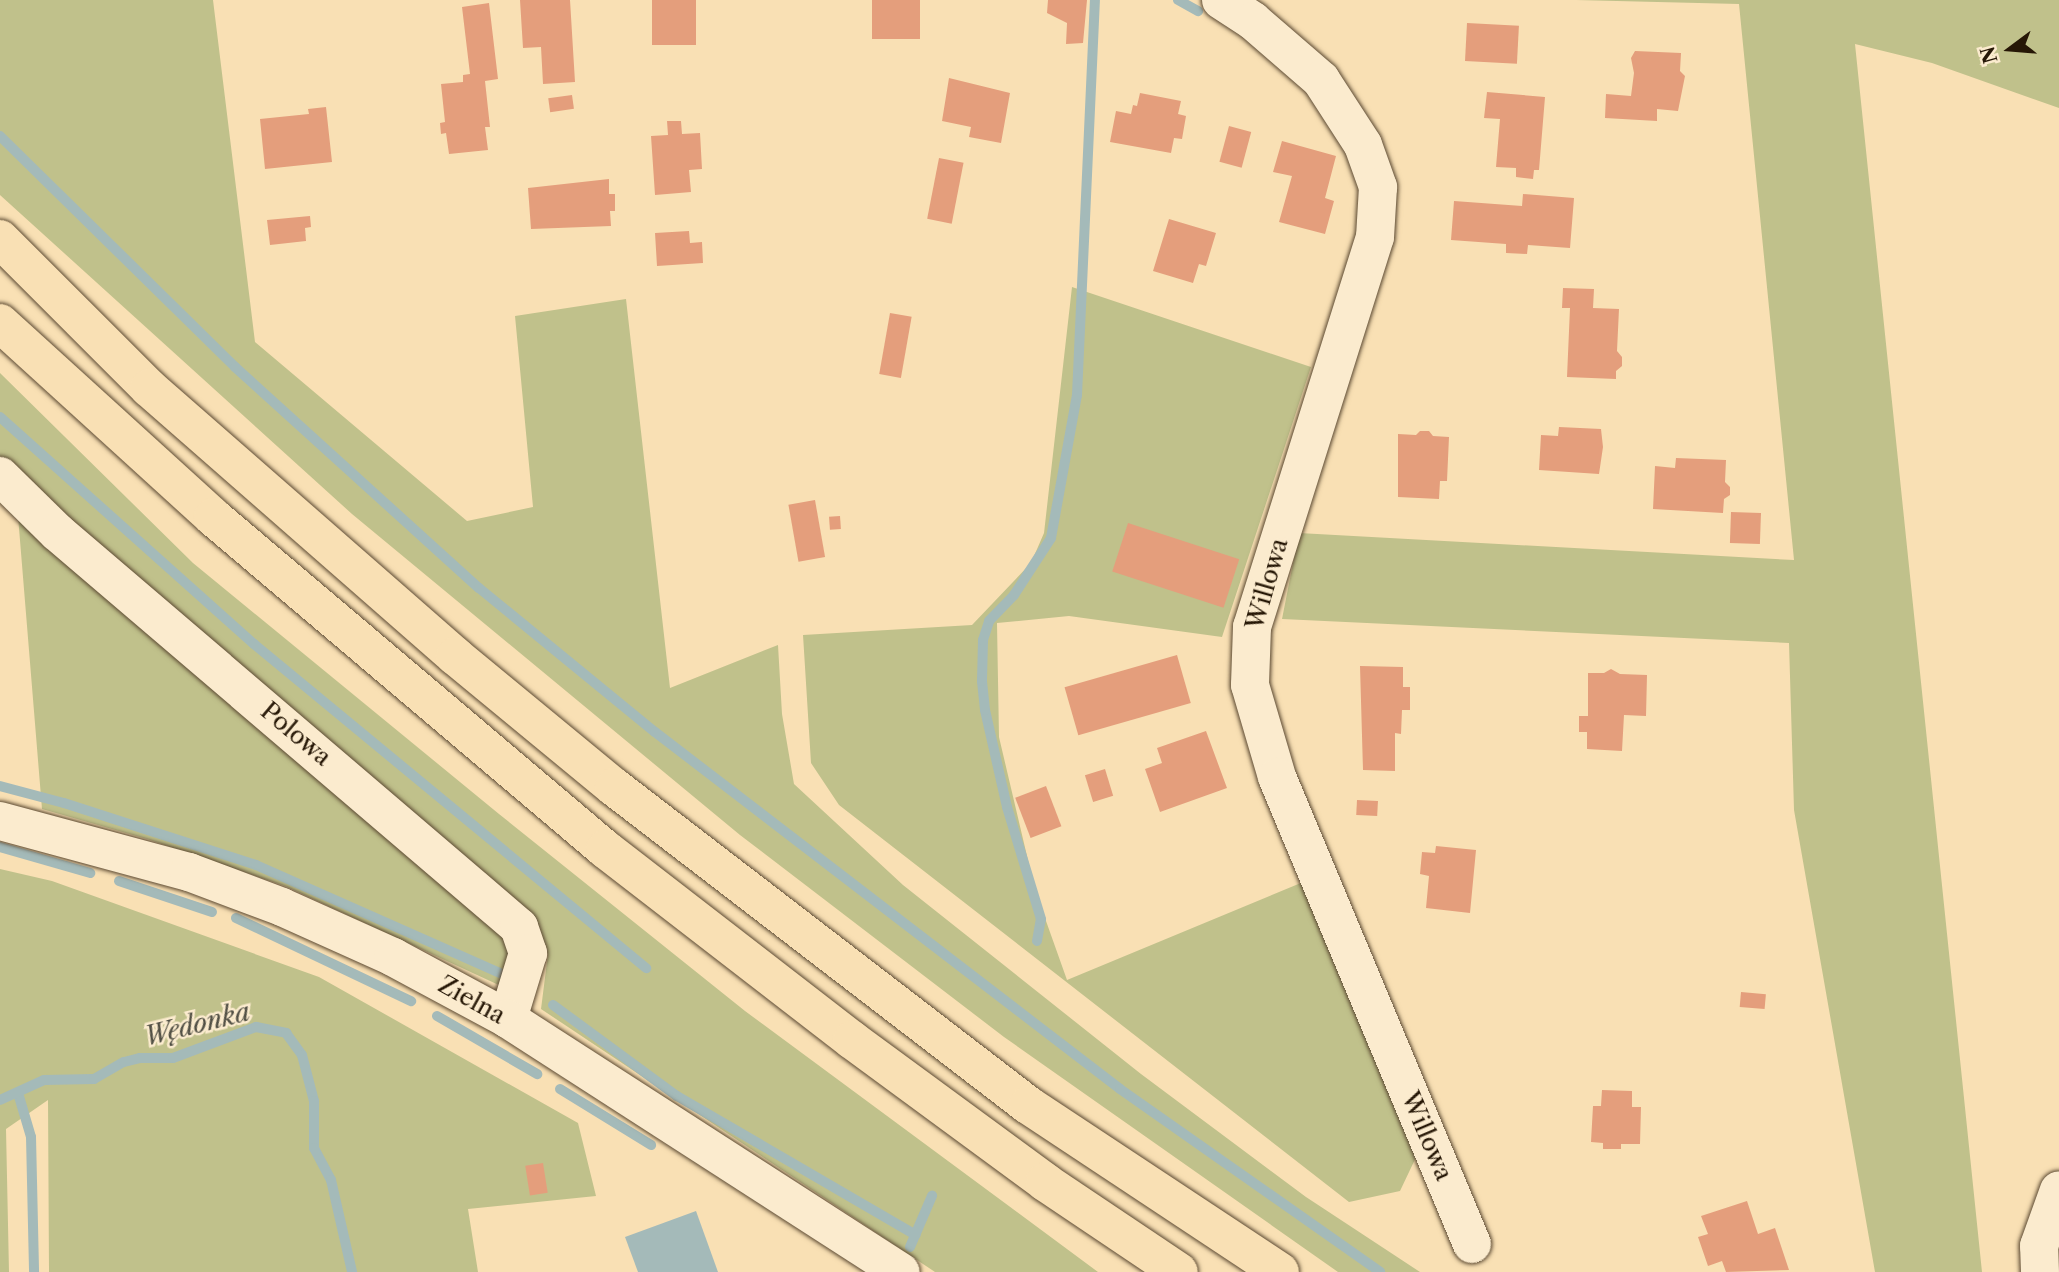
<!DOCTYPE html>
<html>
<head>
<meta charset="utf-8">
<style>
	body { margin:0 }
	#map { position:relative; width:2059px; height:1272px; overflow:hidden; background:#f9e0b4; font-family:"Libre Caslon Text",serif }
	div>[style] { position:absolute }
	.green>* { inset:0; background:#c0c18b }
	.water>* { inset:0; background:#a4bab9 }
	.stream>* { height:10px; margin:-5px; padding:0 5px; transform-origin:5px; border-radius:5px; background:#a4bab9 }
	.building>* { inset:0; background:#e49e7c; transform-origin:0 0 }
	.roads { filter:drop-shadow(0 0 2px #5b4932) drop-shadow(0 0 2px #5b4932) }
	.minor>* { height:38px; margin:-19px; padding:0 19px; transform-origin:19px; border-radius:19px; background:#fbebce }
	.highway>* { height:38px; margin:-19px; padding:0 19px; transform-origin:19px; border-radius:19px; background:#f9e0b4 }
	span { translate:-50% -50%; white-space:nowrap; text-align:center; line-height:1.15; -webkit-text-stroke:5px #fbebce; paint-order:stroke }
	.street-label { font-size:24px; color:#261706 }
	.water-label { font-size:26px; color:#525045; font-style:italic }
	.north { position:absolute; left:1975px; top:14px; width:70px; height:70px; -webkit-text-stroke:5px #fbebce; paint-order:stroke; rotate:254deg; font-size:19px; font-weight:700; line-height:28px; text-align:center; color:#261706 }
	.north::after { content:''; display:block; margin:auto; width:24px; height:32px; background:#261706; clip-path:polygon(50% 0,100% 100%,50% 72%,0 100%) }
</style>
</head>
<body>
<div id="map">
	<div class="green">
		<div style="clip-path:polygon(0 0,213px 0,255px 342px,467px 521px,533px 507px,515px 316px,626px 299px,670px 688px,778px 645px,782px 714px,794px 784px,903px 885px,1141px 1074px,1306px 1197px,1420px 1272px,1338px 1272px,1004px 1037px,740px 835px,352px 514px,0 195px)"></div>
		<div style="clip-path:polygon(1576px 0,2059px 0,2059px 108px,1932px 63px,1855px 44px,1982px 1272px,1875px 1272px,1794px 810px,1789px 643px,1282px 619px,1299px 533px,1794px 560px,1739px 4px)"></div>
		<div style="clip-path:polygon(1072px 287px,1311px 367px,1222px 637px,1069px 616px,997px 623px,999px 737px,1035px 890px,1067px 980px,1308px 880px,1419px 1151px,1400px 1191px,1349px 1202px,839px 805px,811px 763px,803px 635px,972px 625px,1031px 563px,1044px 533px)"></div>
		<div style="clip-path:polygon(0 373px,193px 563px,499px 814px,745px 1011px,1098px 1272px,935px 1272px,541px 1009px,548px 954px,530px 918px,0 458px)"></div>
		<div style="clip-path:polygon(18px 516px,508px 934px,518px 967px,503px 987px,285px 886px,147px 839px,42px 809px)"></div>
		<div style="clip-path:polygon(0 869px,52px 881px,319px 977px,578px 1123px,596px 1196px,468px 1209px,478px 1272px,49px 1272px,48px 1100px,6px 1129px,9px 1272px,0 1272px)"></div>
	</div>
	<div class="water">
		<div style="clip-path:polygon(696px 1211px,718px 1272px,638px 1272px,625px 1237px)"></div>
	</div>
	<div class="stream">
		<div style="left:1178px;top:0;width:23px;rotate:29deg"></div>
		<div style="left:0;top:136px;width:330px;rotate:44.5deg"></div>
		<div style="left:235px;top:367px;width:329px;rotate:42.2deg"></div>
		<div style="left:479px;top:588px;width:227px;rotate:39.3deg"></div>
		<div style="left:655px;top:732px;width:586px;rotate:37.51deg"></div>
		<div style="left:1120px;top:1089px;width:318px;rotate:35.1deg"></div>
		<div style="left:0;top:417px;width:341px;rotate:41.8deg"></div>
		<div style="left:254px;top:644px;width:509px;rotate:39.57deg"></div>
		<div style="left:0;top:786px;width:66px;rotate:14.9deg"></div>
		<div style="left:64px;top:803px;width:202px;rotate:17.9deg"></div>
		<div style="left:256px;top:865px;width:271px;rotate:23.9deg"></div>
		<div style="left:0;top:847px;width:94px;rotate:16.1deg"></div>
		<div style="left:119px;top:881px;width:98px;rotate:18.4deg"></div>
		<div style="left:236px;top:918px;width:194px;rotate:25.4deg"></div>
		<div style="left:1037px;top:941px;width:22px;rotate:-80deg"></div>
		<div style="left:1041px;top:919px;width:117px;rotate:-106.9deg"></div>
		<div style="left:1007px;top:807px;width:99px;rotate:-102.8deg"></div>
		<div style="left:985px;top:710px;width:29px;rotate:-96deg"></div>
		<div style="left:982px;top:681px;width:41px;rotate:-88.6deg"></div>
		<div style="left:983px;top:640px;width:20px;rotate:-72deg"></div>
		<div style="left:989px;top:621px;width:36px;rotate:-46deg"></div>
		<div style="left:1014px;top:595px;width:68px;rotate:-57deg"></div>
		<div style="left:1051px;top:538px;width:145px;rotate:-79.7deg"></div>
		<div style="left:1077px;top:395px;width:395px;rotate:-87.4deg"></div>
		<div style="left:553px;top:1005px;width:154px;rotate:36.3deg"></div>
		<div style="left:677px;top:1096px;width:276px;rotate:30.2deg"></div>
		<div style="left:437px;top:1016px;width:116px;rotate:30.1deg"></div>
		<div style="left:560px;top:1089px;width:107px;rotate:31.6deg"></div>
		<div style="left:18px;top:1093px;width:46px;rotate:73.5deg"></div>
		<div style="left:31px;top:1137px;width:135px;rotate:88.7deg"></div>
		<div style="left:0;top:1100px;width:48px;rotate:-24.4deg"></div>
		<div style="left:44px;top:1080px;width:50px;rotate:-1.1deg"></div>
		<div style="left:94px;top:1079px;width:34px;rotate:-30deg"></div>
		<div style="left:124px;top:1062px;width:16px;rotate:-14deg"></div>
		<div style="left:140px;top:1058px;width:33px"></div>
		<div style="left:173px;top:1058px;width:89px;rotate:-20.5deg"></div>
		<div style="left:256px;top:1027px;width:31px;rotate:11deg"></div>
		<div style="left:286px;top:1033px;width:27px;rotate:54deg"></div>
		<div style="left:302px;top:1055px;width:48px;rotate:75.4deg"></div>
		<div style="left:314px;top:1101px;width:47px;rotate:90deg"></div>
		<div style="left:314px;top:1148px;width:36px;rotate:62deg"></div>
		<div style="left:331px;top:1180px;width:94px;rotate:77.1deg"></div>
		<div style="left:910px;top:1247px;width:56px;rotate:-66.7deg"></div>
	</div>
	<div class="building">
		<div style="clip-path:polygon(520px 0,570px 0,575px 82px,543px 84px,541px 47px,523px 48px)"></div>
		<div style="left:652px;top:0;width:44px;height:45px"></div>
		<div style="left:872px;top:0;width:48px;height:39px"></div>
		<div style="clip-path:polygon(1048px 0,1087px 0,1083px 43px,1066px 44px,1067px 23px,1047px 13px)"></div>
		<div style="clip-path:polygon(489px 3px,498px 79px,485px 81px,490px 127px,485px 127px,488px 150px,449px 154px,446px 133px,441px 134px,440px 123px,445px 122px,441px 84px,463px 82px,463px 75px,470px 74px,462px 7px)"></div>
		<div style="left:1467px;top:23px;width:52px;height:38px;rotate:3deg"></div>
		<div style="clip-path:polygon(1635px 51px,1681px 53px,1680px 71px,1685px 76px,1678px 111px,1657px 109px,1657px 121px,1605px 118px,1606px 94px,1631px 96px,1634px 73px,1631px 58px)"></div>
		<div style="clip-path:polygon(949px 78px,1010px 93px,1001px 143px,969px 137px,971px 127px,942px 121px)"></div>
		<div style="clip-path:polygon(1487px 92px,1545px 97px,1539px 170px,1534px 170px,1533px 179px,1516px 177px,1516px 168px,1496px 167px,1500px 119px,1484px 118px)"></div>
		<div style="clip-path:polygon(1140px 93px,1181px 101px,1178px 114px,1186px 116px,1182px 139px,1174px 138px,1171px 153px,1110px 142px,1116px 111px,1131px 114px,1133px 105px,1137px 106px)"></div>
		<div style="left:572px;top:95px;width:14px;height:24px;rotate:82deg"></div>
		<div style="clip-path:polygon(326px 107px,332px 162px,265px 169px,260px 119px,309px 114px,308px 109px)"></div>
		<div style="clip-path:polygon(667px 121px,681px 121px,682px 134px,700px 133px,702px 169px,689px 170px,691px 192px,655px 195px,651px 136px,668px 135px)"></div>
		<div style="left:1229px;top:126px;width:23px;height:37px;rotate:15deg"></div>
		<div style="clip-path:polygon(1282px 141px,1336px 156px,1325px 198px,1334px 201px,1325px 234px,1279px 222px,1292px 176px,1273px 172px)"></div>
		<div style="left:939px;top:158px;width:25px;height:62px;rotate:11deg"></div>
		<div style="clip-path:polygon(609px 179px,609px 194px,615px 194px,615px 211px,610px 211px,611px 226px,531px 229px,528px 188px)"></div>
		<div style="clip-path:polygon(1523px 194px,1574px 198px,1570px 248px,1528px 245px,1527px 254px,1506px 253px,1506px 244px,1451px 240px,1454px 201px,1522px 206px)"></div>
		<div style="clip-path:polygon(310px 216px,311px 227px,305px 228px,306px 241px,270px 245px,267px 220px)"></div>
		<div style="clip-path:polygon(1169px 219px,1216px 233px,1206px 266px,1199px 264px,1193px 283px,1153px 271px)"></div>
		<div style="clip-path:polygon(689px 231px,690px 243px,702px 242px,703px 263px,657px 266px,655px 233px)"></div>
		<div style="clip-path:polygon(1563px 288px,1594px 289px,1593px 308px,1619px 309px,1617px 351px,1622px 357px,1622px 366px,1616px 371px,1616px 379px,1567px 377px,1570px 308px,1562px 308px)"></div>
		<div style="left:890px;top:313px;width:22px;height:62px;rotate:10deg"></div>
		<div style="clip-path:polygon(1559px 427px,1601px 429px,1603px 447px,1599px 474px,1539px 470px,1541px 435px,1558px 436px)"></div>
		<div style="clip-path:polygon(1420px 431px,1429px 431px,1433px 436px,1449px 437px,1447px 481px,1440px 481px,1439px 499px,1398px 497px,1398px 434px,1416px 435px)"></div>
		<div style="clip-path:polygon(1676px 458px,1726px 460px,1725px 482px,1730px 487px,1730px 495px,1724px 499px,1723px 513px,1653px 509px,1655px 466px,1675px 468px)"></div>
		<div style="left:815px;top:500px;width:58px;height:27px;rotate:80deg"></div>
		<div style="left:1731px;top:512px;width:30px;height:31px;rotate:2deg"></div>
		<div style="left:840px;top:516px;width:13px;height:11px;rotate:86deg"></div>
		<div style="left:1128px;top:523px;width:117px;height:51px;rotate:18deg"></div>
		<div style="left:1177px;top:655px;width:50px;height:117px;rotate:74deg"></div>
		<div style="clip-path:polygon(1360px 666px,1403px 667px,1403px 687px,1410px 687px,1410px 710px,1402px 710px,1401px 734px,1395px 733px,1395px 771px,1363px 770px)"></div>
		<div style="clip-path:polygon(1611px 669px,1620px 674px,1647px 675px,1646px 716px,1624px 715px,1622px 751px,1587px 749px,1587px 732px,1579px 732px,1579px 716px,1588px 716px,1588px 673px,1604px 673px)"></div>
		<div style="clip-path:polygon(1206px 731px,1227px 788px,1160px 812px,1145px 769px,1162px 763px,1157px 748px)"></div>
		<div style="left:1105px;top:769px;width:28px;height:21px;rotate:73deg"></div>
		<div style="left:1046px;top:786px;width:43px;height:33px;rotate:69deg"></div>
		<div style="left:1357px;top:800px;width:21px;height:15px;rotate:3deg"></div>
		<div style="clip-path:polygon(1436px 846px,1476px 850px,1470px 913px,1426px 908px,1429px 876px,1420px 874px,1422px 852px,1435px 853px)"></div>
		<div style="left:1741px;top:992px;width:25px;height:15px;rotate:5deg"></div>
		<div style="clip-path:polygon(1602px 1090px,1632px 1091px,1632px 1107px,1641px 1107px,1640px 1144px,1621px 1144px,1621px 1149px,1603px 1149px,1603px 1143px,1591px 1142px,1593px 1106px,1601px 1106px)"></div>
		<div style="left:543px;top:1163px;width:30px;height:18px;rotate:81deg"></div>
		<div style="clip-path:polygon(1747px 1201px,1758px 1234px,1775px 1228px,1789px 1270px,1726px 1272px,1722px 1261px,1708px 1266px,1698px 1237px,1708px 1234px,1701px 1216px)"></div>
	</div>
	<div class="roads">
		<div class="minor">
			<div style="left:1221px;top:0;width:38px;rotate:33deg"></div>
			<div style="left:1253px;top:21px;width:90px;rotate:40.9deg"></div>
			<div style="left:1321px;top:80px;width:77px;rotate:57.1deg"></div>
			<div style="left:1363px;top:145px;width:45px;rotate:70.3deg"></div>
			<div style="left:1378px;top:187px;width:50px;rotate:93.4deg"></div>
			<div style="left:1375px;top:237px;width:409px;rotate:107.5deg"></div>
			<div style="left:1252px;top:627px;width:58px;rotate:92deg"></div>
			<div style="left:1250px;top:685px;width:96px;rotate:73.6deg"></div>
			<div style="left:1277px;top:777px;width:506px;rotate:67.34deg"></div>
			<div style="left:0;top:476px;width:80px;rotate:44.5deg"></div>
			<div style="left:57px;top:532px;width:608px;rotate:40.53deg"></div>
			<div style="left:519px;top:927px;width:28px;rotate:71deg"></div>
			<div style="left:528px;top:953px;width:69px;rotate:106.9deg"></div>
			<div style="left:0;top:821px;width:196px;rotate:15.1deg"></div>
			<div style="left:189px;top:872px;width:99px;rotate:20.6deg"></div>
			<div style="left:282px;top:907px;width:122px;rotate:24.2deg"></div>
			<div style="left:393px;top:957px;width:131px;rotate:28.3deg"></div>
			<div style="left:508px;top:1019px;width:467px;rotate:32.8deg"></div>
			<div style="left:2040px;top:1272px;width:26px;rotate:-92deg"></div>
			<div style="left:2039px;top:1246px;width:59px;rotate:-70.3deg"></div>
		</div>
		<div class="highway">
			<div style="left:0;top:239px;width:211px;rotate:45deg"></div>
			<div style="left:149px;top:388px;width:407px;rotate:41.2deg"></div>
			<div style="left:455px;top:656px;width:206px;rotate:39.5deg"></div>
			<div style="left:614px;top:787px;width:522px;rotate:37.53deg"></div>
			<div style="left:1028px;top:1105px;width:302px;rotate:33.5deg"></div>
			<div style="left:0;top:323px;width:288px;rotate:42.3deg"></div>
			<div style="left:213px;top:517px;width:514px;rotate:40.26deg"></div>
			<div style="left:605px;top:849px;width:312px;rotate:37.7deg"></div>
			<div style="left:852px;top:1040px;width:240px;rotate:36.3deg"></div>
			<div style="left:1045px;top:1182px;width:161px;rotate:33.9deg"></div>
		</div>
	</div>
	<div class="street-label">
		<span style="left:1267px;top:584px;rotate:-74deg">Willowa</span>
		<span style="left:296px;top:734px;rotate:40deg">Polowa</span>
		<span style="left:472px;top:1000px;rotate:29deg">Zielna</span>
		<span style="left:1427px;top:1136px;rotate:67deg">Willowa</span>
	</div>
	<div class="water-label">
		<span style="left:197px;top:1025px;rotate:-14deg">Wędonka</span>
	</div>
	<div class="north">N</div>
</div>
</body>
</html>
